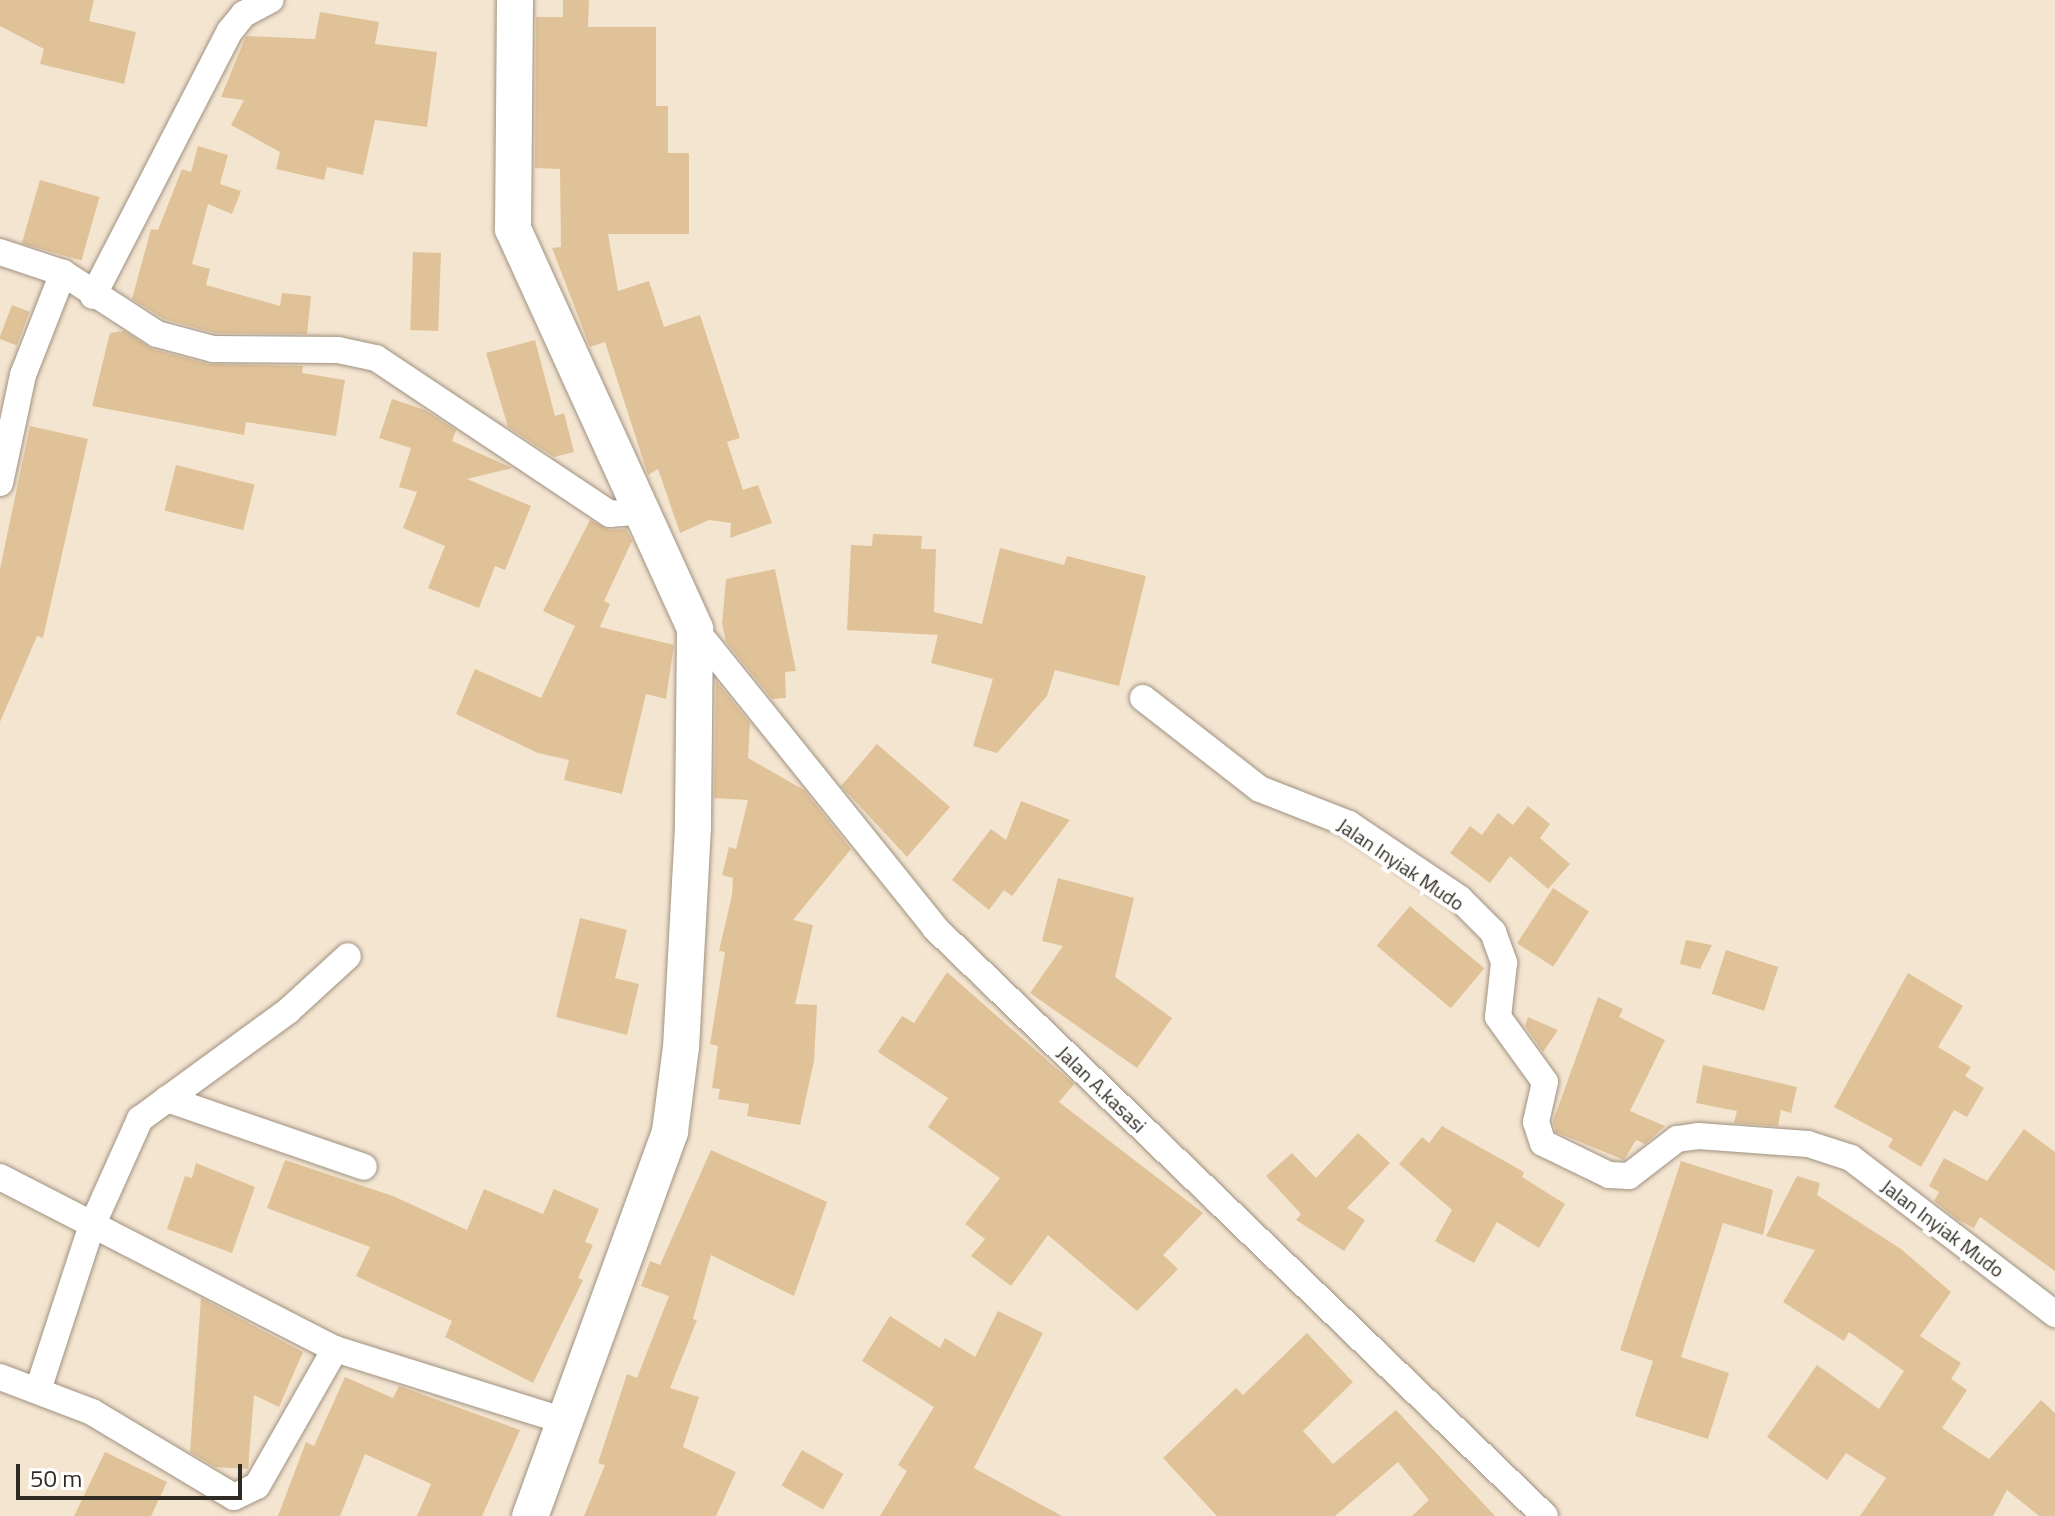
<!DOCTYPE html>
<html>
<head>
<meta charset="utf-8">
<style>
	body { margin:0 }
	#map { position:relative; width:2055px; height:1516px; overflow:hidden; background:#f4e5d1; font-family:"Titillium Web",sans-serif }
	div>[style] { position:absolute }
	.building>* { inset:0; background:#e0c298; transform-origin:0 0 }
	.roads { filter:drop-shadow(0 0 2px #9f9280) drop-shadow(0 0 2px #9f9280) }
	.street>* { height:26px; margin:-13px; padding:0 13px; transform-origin:13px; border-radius:13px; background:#fff }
	.secondary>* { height:36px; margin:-18px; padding:0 18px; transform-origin:18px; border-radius:18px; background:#fff }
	span { translate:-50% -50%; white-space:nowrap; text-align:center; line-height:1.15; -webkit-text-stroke:8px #fff; paint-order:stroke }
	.street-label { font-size:20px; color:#2f2a22 }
	.scale { position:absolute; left:16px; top:1464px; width:226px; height:36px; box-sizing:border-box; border:4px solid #2f2a22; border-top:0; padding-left:10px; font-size:24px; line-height:28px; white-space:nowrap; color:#2f2a22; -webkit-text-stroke:6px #fff; paint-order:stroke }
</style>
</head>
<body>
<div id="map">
	<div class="building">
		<div style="clip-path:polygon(0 0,94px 0,89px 21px,136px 32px,124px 84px,40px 64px,44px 49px,0 26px)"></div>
		<div style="clip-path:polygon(563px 0,589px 0,588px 27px,656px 27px,656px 106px,668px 106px,668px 153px,689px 153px,689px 234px,608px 234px,618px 291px,649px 281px,664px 327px,700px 315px,740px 438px,727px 442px,743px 490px,758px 485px,772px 523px,730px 538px,731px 523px,709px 520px,680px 533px,658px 469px,648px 475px,605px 342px,590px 347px,552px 248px,561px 247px,560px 169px,535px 168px,536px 17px,563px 17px)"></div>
		<div style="clip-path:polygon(320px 12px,379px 22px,375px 44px,437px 52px,427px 127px,375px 120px,363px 175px,327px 167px,324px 180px,276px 169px,280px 152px,231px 125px,244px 100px,221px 97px,246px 36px,315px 39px)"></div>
		<div style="clip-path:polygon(198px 146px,228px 155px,220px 184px,241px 191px,232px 214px,208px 204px,192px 264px,210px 269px,206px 285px,280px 306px,282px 293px,311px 296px,307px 334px,215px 333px,164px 319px,132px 299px,151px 229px,158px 230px,182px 169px,191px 172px)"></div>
		<div style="left:40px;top:180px;width:62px;height:66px;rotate:16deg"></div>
		<div style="left:413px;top:252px;width:28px;height:78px;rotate:2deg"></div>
		<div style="left:12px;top:305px;width:19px;height:36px;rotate:21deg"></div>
		<div style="clip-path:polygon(124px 331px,152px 349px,209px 364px,303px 366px,302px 373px,345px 380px,336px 436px,246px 422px,244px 435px,92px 406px,110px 333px)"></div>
		<div style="clip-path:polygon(535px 340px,555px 416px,564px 413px,574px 452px,554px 457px,508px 427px,486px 353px)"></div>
		<div style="clip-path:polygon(392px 399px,425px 410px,456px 430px,452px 441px,512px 468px,467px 479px,531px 506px,505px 570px,495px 566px,479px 608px,428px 588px,445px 546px,403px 528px,417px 492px,399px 487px,411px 448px,379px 438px)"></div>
		<div style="clip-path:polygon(30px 426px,88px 439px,43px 638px,37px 636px,0 722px,0 569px)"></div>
		<div style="left:176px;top:465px;width:81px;height:47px;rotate:14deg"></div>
		<div style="clip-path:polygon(590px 520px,610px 530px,626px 529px,632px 541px,604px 601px,610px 604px,600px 627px,674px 645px,666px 699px,646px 694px,622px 794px,564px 780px,569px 760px,538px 753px,456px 714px,475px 669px,541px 698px,575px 626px,543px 611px)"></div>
		<div style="clip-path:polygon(873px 534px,922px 536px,921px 549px,936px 549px,934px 612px,982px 624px,1000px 548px,1064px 565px,1067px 556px,1146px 576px,1119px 686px,1055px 670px,1047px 696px,997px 753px,973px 746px,993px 679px,931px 663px,938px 635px,847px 630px,851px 545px,872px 546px)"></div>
		<div style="clip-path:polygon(775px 569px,796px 671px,785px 672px,786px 698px,772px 699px,726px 642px,722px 624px,726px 579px)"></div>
		<div style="clip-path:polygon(716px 681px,750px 723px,748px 758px,804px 790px,851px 849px,793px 920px,813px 925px,795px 1004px,817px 1005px,814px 1061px,800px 1125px,747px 1116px,749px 1104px,718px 1099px,720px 1089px,712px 1088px,718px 1046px,710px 1044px,725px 952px,719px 951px,732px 895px,733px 878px,722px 875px,729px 847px,736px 849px,748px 800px,714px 798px)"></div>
		<div style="clip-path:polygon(877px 744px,950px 807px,907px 857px,841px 786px)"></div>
		<div style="clip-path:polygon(1021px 801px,1070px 820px,1012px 896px,1004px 890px,989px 910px,952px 880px,991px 829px,1006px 840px)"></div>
		<div style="clip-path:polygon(1528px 806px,1550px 824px,1540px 838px,1570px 864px,1548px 889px,1510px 856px,1490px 883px,1450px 853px,1470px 826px,1482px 835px,1498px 813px,1513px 825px)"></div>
		<div style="clip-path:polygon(1058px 878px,1134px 898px,1115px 977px,1172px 1018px,1137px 1068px,1030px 993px,1063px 946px,1042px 941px)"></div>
		<div style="left:1553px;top:888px;width:43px;height:66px;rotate:33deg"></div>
		<div style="left:1410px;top:906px;width:97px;height:52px;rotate:40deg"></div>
		<div style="clip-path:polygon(580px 918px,627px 930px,615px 978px,639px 984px,627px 1035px,556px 1017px)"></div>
		<div style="clip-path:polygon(1686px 940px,1712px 945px,1700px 969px,1680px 964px)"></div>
		<div style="left:1726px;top:950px;width:55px;height:46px;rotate:18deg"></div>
		<div style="clip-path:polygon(947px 972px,1074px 1084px,1059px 1102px,1203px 1213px,1163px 1255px,1178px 1269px,1137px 1311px,1048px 1235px,1011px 1286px,971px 1256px,985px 1239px,965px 1224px,1000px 1178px,928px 1127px,948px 1098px,878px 1052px,902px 1016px,914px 1023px)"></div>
		<div style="clip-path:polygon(1908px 973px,1963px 1006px,1938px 1047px,1971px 1067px,1965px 1076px,1984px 1088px,1967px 1117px,1954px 1110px,1921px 1167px,1888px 1147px,1893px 1139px,1834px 1107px)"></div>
		<div style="clip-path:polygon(1598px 997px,1623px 1009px,1619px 1017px,1665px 1040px,1630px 1111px,1665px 1126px,1645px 1144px,1636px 1140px,1624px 1160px,1556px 1132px,1553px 1121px)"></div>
		<div style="clip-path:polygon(1528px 1017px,1558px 1030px,1543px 1052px,1525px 1026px)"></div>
		<div style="clip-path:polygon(1703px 1065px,1797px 1087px,1791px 1113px,1781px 1110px,1778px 1126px,1734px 1123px,1737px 1111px,1696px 1103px)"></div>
		<div style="clip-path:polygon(1442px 1126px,1524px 1172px,1522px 1177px,1565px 1204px,1539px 1248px,1497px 1222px,1474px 1263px,1435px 1241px,1452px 1210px,1399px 1164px,1422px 1137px,1429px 1143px)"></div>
		<div style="clip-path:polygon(2024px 1129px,2055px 1152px,2055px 1271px,1980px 1217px,1974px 1228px,1958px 1220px,1934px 1201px,1939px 1192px,1929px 1186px,1944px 1158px,1987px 1181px)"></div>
		<div style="clip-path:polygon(1358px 1133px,1390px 1163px,1347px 1208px,1365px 1220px,1344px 1251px,1296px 1220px,1301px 1214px,1266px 1176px,1292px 1153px,1316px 1178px)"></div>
		<div style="clip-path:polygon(711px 1150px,827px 1202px,794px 1296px,711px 1255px,693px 1319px,697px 1320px,670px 1388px,699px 1397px,683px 1447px,736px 1472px,716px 1516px,584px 1516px,605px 1465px,598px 1463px,627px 1374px,637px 1378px,669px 1296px,641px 1286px,650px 1261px,660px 1265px)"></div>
		<div style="clip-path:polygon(285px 1160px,393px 1196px,467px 1230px,484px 1189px,543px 1214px,554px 1189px,599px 1209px,585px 1242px,593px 1245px,578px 1278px,583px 1280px,533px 1383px,445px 1337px,452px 1321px,356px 1276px,370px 1247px,267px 1208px)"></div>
		<div style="clip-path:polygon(1681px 1161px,1773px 1190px,1763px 1235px,1723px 1223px,1681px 1357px,1729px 1373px,1708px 1439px,1635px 1416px,1653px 1361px,1620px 1350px)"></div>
		<div style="clip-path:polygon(196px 1163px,255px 1187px,232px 1253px,167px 1229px,185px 1176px,192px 1178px)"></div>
		<div style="clip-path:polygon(1797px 1176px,1820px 1183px,1817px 1195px,1901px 1249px,1951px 1292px,1920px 1336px,1961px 1363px,1951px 1379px,1967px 1390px,1942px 1428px,1989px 1459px,2041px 1400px,2055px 1413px,2055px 1516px,2039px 1516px,2007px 1490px,1993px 1516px,1860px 1516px,1886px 1478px,1846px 1453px,1827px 1480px,1767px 1437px,1817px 1365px,1879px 1409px,1904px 1371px,1849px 1332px,1844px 1341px,1783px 1302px,1815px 1250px,1766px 1236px)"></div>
		<div style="clip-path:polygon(201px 1298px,303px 1352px,279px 1407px,254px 1395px,248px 1469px,215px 1467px,190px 1452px)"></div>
		<div style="clip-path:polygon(998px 1311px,1043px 1333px,974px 1468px,1062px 1516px,880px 1516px,907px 1471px,898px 1465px,934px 1407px,862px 1361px,890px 1316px,940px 1348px,945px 1338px,975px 1357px)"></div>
		<div style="clip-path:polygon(1307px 1333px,1353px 1382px,1303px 1431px,1333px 1464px,1396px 1410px,1495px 1516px,1412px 1516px,1429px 1500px,1398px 1462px,1335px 1516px,1217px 1516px,1163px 1458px,1236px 1388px,1243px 1395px)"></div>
		<div style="clip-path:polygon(345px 1377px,393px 1398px,399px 1386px,520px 1430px,482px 1516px,417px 1516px,431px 1484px,365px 1454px,340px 1516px,278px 1516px,306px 1442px,314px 1446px)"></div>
		<div style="left:802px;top:1450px;width:48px;height:41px;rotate:30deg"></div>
		<div style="clip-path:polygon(105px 1452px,167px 1482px,151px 1516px,74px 1516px)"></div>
	</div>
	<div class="roads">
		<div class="street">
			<div style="left:0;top:252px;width:66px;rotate:18.4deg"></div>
			<div style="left:63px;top:273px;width:112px;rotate:33deg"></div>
			<div style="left:157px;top:334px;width:58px;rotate:15deg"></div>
			<div style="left:213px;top:349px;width:125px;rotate:0.5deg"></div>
			<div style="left:338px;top:350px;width:39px;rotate:12deg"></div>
			<div style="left:376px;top:358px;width:281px;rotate:33.7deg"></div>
			<div style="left:610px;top:514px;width:35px;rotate:-5deg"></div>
			<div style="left:93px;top:296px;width:298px;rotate:-62.7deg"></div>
			<div style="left:230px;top:31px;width:22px;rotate:-51deg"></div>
			<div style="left:244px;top:14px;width:30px;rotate:-28deg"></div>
			<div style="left:0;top:483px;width:110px;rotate:-78deg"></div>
			<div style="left:23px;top:375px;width:110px;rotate:-68.6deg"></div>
			<div style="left:695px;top:629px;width:383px;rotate:51.2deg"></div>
			<div style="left:935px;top:928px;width:847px;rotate:43.95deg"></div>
			<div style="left:1143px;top:698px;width:148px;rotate:37.9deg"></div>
			<div style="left:1260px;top:789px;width:96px;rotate:21.5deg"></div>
			<div style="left:1349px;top:824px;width:133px;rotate:33.9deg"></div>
			<div style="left:1459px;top:898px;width:48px;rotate:45deg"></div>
			<div style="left:1493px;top:932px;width:33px;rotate:70deg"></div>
			<div style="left:1504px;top:963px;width:54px;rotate:96.3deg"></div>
			<div style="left:1498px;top:1017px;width:80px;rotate:54.1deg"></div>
			<div style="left:1545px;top:1082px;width:41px;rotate:102.7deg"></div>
			<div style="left:1536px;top:1122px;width:22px;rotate:72deg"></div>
			<div style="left:1543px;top:1143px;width:73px;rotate:25.9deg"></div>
			<div style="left:1609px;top:1175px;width:20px;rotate:3deg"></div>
			<div style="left:1629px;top:1176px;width:61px;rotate:-37.6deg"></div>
			<div style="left:1677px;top:1139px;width:21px;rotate:-8deg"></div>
			<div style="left:1698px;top:1136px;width:110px;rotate:4.2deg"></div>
			<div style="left:1808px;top:1144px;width:45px;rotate:18deg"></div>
			<div style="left:1851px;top:1158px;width:257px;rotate:37.4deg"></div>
			<div style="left:167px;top:1099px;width:208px;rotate:19deg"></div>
			<div style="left:0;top:1177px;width:377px;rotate:27.2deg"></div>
			<div style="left:335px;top:1349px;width:237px;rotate:17.4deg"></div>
			<div style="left:0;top:1377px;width:98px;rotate:20.8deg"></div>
			<div style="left:92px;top:1412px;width:165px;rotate:30.9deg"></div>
			<div style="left:234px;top:1497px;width:25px;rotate:-26deg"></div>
			<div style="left:257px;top:1486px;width:158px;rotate:-60.3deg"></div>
			<div style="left:38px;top:1390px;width:170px;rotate:-71.9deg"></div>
			<div style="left:91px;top:1228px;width:120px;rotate:-65.8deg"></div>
			<div style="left:140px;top:1119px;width:183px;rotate:-36.1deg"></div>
			<div style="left:288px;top:1011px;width:81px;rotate:-42.5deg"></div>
		</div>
		<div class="secondary">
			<div style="left:515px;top:0;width:229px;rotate:90.5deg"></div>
			<div style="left:513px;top:229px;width:439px;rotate:65.5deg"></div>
			<div style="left:695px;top:629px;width:198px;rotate:90.6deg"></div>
			<div style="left:693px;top:827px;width:220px;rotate:93.1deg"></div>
			<div style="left:681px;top:1047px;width:86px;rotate:97.4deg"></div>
			<div style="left:670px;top:1132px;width:409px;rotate:110deg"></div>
		</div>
	</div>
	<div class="street-label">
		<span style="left:1401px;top:864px;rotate:34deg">Jalan Inyiak Mudo</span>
		<span style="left:1102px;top:1089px;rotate:44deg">Jalan A.kasasi</span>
		<span style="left:1943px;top:1228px;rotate:37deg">Jalan Inyiak Mudo</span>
	</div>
	<div class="scale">50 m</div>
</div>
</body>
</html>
